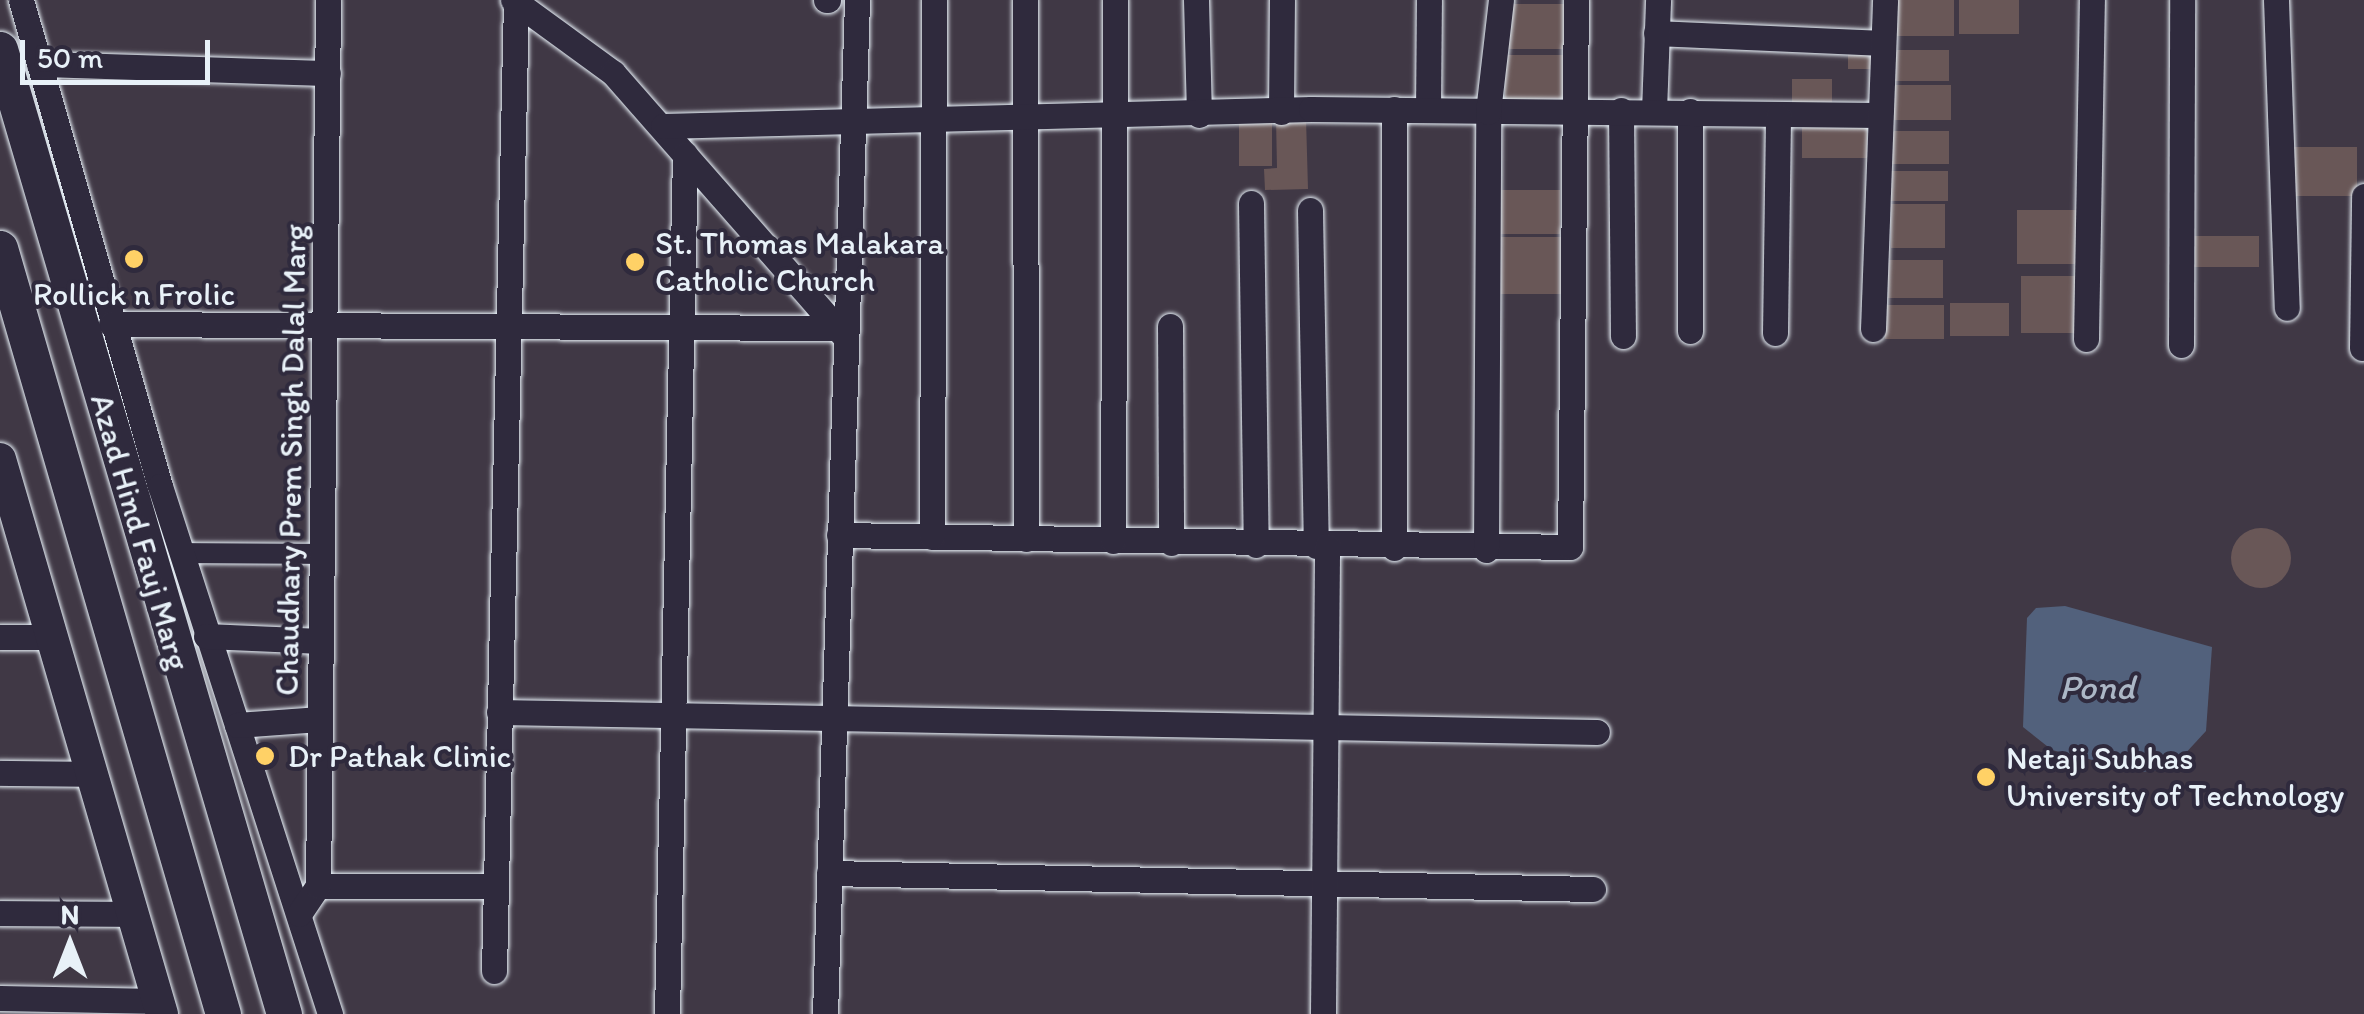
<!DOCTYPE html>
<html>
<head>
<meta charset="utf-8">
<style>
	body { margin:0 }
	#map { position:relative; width:2364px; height:1014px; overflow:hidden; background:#403845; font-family:Itim,sans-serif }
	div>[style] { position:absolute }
	.water>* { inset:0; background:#52617c }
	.building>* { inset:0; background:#695757; transform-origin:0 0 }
	.round { border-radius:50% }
	.roads { filter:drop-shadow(0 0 2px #e8f1f8) drop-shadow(0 0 2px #e8f1f8) }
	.pedestrian>* { height:20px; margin:-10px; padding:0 10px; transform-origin:10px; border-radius:10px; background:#2f2a3d }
	.minor>* { height:25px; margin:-12.5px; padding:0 12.5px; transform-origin:12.5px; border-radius:12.5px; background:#2f2a3d }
	.tertiary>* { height:32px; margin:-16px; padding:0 16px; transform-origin:16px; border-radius:16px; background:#2f2a3d }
	.secondary>* { height:35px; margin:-17.5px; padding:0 17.5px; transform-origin:17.5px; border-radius:17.5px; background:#2f2a3d }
	.dots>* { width:28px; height:28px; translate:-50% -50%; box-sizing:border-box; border:5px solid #2f2a3d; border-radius:50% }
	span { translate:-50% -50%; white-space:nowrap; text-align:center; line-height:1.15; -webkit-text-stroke:8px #2f2a3d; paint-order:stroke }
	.poi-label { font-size:32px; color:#e8f1f8 }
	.left { translate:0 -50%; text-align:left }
	.street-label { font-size:32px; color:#e8f1f8 }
	.water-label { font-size:35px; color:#acb7c6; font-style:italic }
	.north { position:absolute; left:20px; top:894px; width:100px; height:100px; -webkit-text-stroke:8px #2f2a3d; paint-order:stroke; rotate:0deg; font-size:28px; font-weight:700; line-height:40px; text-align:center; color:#e8f1f8 }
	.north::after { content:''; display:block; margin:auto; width:35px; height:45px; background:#e8f1f8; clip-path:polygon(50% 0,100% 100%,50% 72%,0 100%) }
	.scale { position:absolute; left:20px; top:40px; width:190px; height:45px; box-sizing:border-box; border:5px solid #e8f1f8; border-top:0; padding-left:12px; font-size:30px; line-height:35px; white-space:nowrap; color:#e8f1f8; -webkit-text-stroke:8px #2f2a3d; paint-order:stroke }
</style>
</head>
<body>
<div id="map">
	<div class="water">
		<div style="clip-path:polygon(2065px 606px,2212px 647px,2206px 731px,2171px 769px,2141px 772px,2052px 750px,2023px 727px,2027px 618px,2036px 608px)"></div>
	</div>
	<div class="building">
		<div style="left:1888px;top:0;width:66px;height:36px"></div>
		<div style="left:1959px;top:0;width:60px;height:34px"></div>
		<div style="left:1502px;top:4px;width:64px;height:45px"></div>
		<div style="left:1848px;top:47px;width:29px;height:22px"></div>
		<div style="left:1894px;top:50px;width:55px;height:31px"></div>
		<div style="left:1505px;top:55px;width:61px;height:49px"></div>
		<div style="left:1792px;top:79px;width:40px;height:33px"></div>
		<div style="left:1888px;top:85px;width:63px;height:35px"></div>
		<div style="left:1802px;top:117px;width:65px;height:41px"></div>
		<div style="clip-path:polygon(1276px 118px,1306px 118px,1308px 189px,1265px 190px,1264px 169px,1277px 168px)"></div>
		<div style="left:1239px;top:120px;width:33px;height:46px"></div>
		<div style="left:1889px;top:131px;width:60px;height:33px"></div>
		<div style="left:2285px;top:147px;width:72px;height:49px"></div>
		<div style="left:1890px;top:171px;width:58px;height:30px"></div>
		<div style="left:1491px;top:190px;width:69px;height:44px"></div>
		<div style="left:1891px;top:204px;width:54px;height:44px"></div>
		<div style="left:2017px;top:210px;width:60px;height:54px"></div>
		<div style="left:2190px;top:236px;width:69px;height:31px"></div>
		<div style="left:1490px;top:237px;width:74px;height:57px"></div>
		<div style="left:1888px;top:260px;width:55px;height:38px"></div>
		<div style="left:2021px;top:276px;width:59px;height:57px"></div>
		<div style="left:1950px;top:303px;width:59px;height:33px"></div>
		<div style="left:1885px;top:305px;width:59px;height:34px"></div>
		<div class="round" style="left:2231px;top:528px;width:60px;height:60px"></div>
	</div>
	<div class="roads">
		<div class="pedestrian">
			<div style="left:181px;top:553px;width:142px;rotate:0.4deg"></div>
		</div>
		<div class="minor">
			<div style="left:21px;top:0;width:505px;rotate:74.04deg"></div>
			<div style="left:160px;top:486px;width:555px;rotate:72.15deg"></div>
			<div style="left:513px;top:0;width:124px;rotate:36.1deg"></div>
			<div style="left:613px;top:73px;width:347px;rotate:48.7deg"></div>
			<div style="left:826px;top:0;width:2px"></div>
			<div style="left:1025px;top:0;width:539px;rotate:89.89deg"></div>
			<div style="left:1196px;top:0;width:115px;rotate:88.5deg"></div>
			<div style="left:2276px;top:0;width:308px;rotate:88deg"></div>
			<div style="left:1656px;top:33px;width:227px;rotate:2.5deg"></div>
			<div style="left:39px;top:64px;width:289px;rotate:1.8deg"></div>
			<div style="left:1428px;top:109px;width:109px;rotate:-89.5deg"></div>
			<div style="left:1621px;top:110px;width:226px;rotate:89.5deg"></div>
			<div style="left:1654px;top:111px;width:111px;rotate:-87.9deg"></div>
			<div style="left:1690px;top:111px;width:220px;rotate:90deg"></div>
			<div style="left:1281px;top:112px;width:112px;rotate:-89.5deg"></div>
			<div style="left:663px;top:126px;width:648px;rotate:-1.5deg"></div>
			<div style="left:1311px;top:109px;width:568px;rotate:0.61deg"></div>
			<div style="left:1251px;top:203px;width:342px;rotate:89.2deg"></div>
			<div style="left:1310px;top:210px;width:336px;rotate:89deg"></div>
			<div style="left:111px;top:324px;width:726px;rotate:0.32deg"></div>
			<div style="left:1170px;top:326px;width:217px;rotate:89.7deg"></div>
			<div style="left:1873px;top:329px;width:329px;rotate:-87.9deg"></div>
			<div style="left:1775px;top:333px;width:217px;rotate:-89.2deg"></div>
			<div style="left:2086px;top:339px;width:339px;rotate:-89deg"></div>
			<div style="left:2181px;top:345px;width:345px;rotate:-89.8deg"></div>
			<div style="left:2362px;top:348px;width:152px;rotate:-89.2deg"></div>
			<div style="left:839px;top:535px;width:731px;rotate:0.94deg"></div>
			<div style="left:1570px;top:547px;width:547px;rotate:-89.37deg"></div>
			<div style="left:932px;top:537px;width:537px;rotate:-89.79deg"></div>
			<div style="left:1113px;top:541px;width:541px;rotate:-89.79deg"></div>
			<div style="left:1394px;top:548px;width:439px;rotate:-90deg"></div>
			<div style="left:1486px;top:550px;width:438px;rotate:-89.7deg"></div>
			<div style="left:1488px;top:112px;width:113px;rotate:-83.4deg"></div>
			<div style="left:206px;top:636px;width:115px;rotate:2.5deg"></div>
			<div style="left:0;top:637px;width:52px"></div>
			<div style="left:499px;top:712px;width:1098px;rotate:1.04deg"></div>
			<div style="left:237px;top:725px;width:83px;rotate:-4.1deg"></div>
			<div style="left:0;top:773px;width:92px;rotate:0.6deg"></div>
			<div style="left:829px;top:873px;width:764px;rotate:1.2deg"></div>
			<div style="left:318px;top:886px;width:178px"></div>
			<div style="left:0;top:913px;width:133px;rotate:0.4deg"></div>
			<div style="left:299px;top:914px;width:34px;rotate:-56deg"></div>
			<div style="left:318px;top:886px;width:886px;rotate:-89.35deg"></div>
			<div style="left:494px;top:971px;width:968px;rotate:-88.7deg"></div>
			<div style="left:0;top:998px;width:159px;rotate:1.1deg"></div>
			<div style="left:667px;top:1014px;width:860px;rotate:-88.8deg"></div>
			<div style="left:825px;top:1014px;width:1015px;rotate:-88.19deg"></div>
			<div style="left:1323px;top:1014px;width:468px;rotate:-89.5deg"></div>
		</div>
		<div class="tertiary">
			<div style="left:0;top:459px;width:578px;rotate:73.73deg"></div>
		</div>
		<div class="secondary">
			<div style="left:0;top:49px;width:1006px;rotate:73.6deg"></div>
			<div style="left:0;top:248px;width:798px;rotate:73.77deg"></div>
		</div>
	</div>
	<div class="dots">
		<div style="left:134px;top:259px;background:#ffd166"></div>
		<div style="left:635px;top:262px;background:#ffd166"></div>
		<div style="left:265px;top:756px;background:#ffd166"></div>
		<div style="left:1986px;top:777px;background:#ffd166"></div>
	</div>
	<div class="poi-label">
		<span class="left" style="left:655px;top:262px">St. Thomas Malakara<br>Catholic Church</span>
		<span style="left:134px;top:294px">Rollick n Frolic</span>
		<span class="left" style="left:288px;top:756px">Dr Pathak Clinic</span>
		<span class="left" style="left:2006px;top:777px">Netaji Subhas<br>University of Technology</span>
	</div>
	<div class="street-label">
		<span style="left:291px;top:460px;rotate:-89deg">Chaudhary Prem Singh Dalal Marg</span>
		<span style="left:140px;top:532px;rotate:74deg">Azad Hind Fauj Marg</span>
	</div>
	<div class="water-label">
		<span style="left:2097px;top:687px">Pond</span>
	</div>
	<div class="north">N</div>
	<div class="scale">50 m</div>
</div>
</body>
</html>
